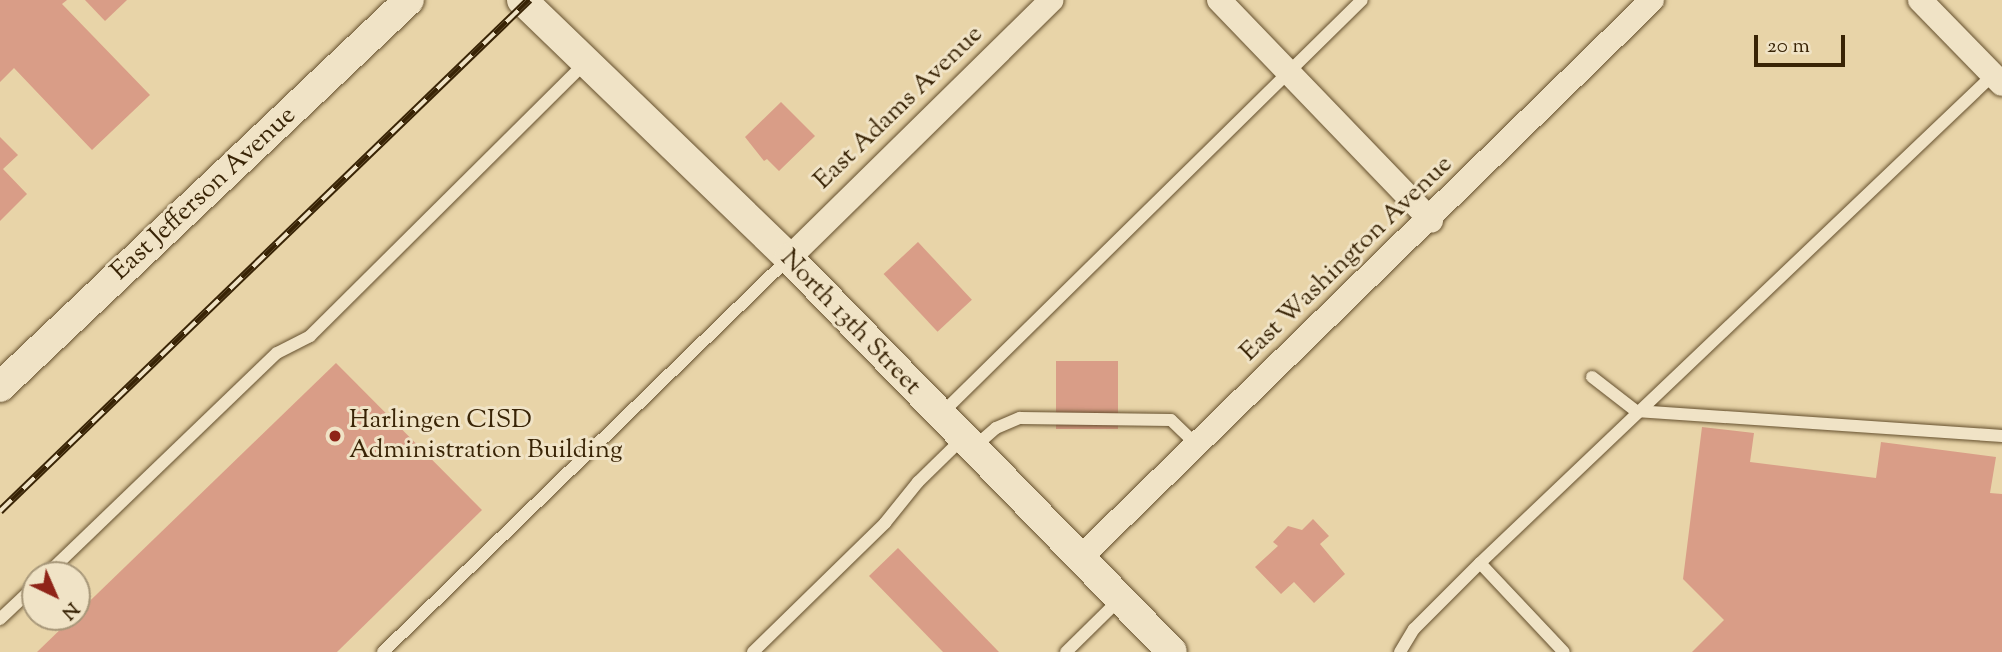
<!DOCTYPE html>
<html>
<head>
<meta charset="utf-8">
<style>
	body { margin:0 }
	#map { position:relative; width:2002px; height:652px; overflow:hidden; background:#e8d4a8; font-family:"Sorts Mill Goudy",serif }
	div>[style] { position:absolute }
	.building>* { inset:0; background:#d99d87; transform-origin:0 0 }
	.roads { filter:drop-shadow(0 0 2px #65502e) drop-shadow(0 0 2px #65502e) }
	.service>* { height:12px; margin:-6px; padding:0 6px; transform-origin:6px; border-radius:6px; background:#f0e3c6 }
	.minor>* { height:24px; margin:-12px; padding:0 12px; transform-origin:12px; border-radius:12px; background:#f0e3c6 }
	.tertiary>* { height:30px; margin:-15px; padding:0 15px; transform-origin:15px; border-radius:15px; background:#f0e3c6 }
	.rail>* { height:8px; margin-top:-4px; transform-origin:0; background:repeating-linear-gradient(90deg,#f0e3c6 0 16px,#392406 0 32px); box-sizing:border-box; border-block:2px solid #392406 }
	.dots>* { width:19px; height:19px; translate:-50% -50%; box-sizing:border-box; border:4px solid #f0e3c6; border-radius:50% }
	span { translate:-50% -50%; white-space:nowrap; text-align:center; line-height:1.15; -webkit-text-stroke:6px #f0e3c6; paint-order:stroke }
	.street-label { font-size:26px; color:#392406 }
	.poi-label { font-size:26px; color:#392406 }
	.left { translate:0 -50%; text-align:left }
	.north { position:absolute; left:21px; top:561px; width:70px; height:70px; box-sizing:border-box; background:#f0e3c6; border:2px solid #a79779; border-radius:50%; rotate:136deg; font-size:19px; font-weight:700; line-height:28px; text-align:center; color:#392406 }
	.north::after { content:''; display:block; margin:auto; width:24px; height:32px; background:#8f2418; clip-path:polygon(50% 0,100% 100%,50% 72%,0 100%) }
	.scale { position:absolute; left:1754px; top:35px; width:91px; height:32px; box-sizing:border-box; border:4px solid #392406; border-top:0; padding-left:9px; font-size:21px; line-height:24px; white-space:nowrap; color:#392406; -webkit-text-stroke:5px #f0e3c6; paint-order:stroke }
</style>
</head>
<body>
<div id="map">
	<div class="building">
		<div style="clip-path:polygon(0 0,67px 0,62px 4px,150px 95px,92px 150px,14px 68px,0 82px)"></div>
		<div style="clip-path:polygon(85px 0,127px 0,105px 21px)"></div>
		<div style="clip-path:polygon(781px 102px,815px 136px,779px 171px,767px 159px,764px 161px,745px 137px)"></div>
		<div style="clip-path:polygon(0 137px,18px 155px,3px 169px,27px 194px,0 221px)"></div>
		<div style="left:918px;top:242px;width:79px;height:47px;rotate:47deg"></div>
		<div style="left:1056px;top:361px;width:62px;height:68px"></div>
		<div style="clip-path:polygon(336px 363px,482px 510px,337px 652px,37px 652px)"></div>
		<div style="clip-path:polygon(1702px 427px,1754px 433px,1750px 462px,1876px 478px,1881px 442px,1996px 457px,1990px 493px,2002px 494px,2002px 652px,1692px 652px,1724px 620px,1683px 579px)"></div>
		<div style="clip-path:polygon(1313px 519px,1329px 536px,1320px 544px,1345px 574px,1314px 603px,1294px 582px,1281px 594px,1255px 567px,1278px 546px,1273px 542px,1288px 526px,1302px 530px)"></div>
		<div style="clip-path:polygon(898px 548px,999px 652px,943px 652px,869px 576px)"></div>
	</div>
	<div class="roads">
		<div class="service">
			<div style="left:1592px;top:377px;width:56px;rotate:37.7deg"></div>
			<div style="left:1636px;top:411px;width:367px;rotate:3.9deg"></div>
			<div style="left:941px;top:414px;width:590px;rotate:-44.52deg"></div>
			<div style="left:973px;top:448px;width:30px;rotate:-41deg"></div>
			<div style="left:996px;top:428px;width:26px;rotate:-23deg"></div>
			<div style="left:1020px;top:418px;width:151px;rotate:0.8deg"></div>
			<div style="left:1171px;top:420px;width:36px;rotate:44deg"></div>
			<div style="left:1480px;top:563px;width:708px;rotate:-43.57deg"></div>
			<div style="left:46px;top:575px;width:320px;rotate:-43.9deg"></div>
			<div style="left:277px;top:353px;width:37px;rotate:-27deg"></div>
			<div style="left:310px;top:336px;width:389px;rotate:-44.8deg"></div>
			<div style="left:0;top:619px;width:48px;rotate:-43.3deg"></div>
			<div style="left:383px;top:652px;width:566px;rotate:-44.14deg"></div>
			<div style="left:753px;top:652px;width:185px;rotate:-44.3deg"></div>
			<div style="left:885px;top:523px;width:53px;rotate:-51.2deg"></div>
			<div style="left:918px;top:482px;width:62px;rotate:-44.3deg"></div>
			<div style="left:1066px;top:652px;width:76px;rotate:-44.5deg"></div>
			<div style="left:1400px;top:652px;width:27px;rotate:-59deg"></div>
			<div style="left:1414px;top:629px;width:93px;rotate:-45deg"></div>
			<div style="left:1480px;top:563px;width:122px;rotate:46.7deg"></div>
		</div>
		<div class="minor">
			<div style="left:1219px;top:0;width:306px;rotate:46.1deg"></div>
			<div style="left:1920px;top:0;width:117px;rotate:45.7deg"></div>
			<div style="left:789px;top:258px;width:368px;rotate:-44.5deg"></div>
			<div style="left:1080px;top:558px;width:799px;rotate:-44.29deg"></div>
		</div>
		<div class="tertiary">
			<div style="left:522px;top:0;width:371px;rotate:44deg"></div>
			<div style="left:789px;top:258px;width:549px;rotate:45.81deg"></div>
			<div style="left:0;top:387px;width:563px;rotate:-43.42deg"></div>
		</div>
	</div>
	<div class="rail">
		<div style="left:0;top:511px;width:736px;rotate:-44.01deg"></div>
	</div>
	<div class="dots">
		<div style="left:335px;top:436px;background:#8f2418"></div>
	</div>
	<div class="street-label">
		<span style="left:899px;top:108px;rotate:-44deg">East Adams Avenue</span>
		<span style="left:204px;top:194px;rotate:-43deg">East Jefferson Avenue</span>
		<span style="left:1347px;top:259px;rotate:-44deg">East Washington Avenue</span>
		<span style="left:850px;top:323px;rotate:46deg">North 13th Street</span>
	</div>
	<div class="poi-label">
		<span class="left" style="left:349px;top:436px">Harlingen CISD<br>Administration Building</span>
	</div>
	<div class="north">N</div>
	<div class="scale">20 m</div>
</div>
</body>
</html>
